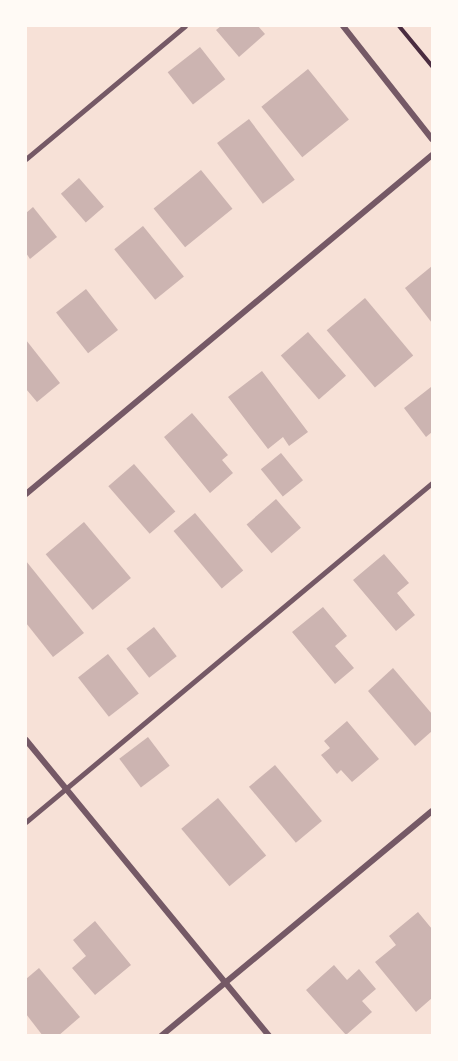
<!DOCTYPE html>
<html>
<head>
<meta charset="utf-8">
<style>
	body { margin:0 }
	#map { position:relative; width:458px; height:1061px; overflow:hidden; background:#f7e1d7; font-family:"Playfair Display",serif }
	div>[style] { position:absolute }
	.building>* { inset:0; background:#ccb4b1; transform-origin:0 0 }
	.path>* { height:4px; margin:-2px; padding:0 2px; transform-origin:2px; border-radius:2px; background:#4a2c40 }
	.service>* { height:4.5px; margin:-2.25px; padding:0 2.25px; transform-origin:2.25px; border-radius:2.25px; background:#755966 }
	.minor>* { height:6px; margin:-3px; padding:0 3px; transform-origin:3px; border-radius:3px; background:#755966 }
	span { translate:-50% -50%; white-space:nowrap; text-align:center; line-height:1.15; -webkit-text-stroke:6px #fffaf5; paint-order:stroke }
	.frame { position:absolute; inset:0; border:27px solid #fffaf5; pointer-events:none }
</style>
</head>
<body>
<div id="map">
	<div class="building">
		<div style="clip-path:polygon(221px 26px,258px 26px,265px 34px,239px 57px,216px 30px)"></div>
		<div style="left:200px;top:47px;width:41px;height:41px;rotate:52deg"></div>
		<div style="left:308px;top:69px;width:65px;height:60px;rotate:51deg"></div>
		<div style="left:249px;top:119px;width:76px;height:40px;rotate:53deg"></div>
		<div style="left:201px;top:170px;width:50px;height:61px;rotate:51deg"></div>
		<div style="left:79px;top:178px;width:38px;height:24px;rotate:49deg"></div>
		<div style="clip-path:polygon(33px 207px,57px 237px,30px 259px,26px 253px,26px 213px)"></div>
		<div style="left:143px;top:226px;width:65px;height:37px;rotate:51deg"></div>
		<div style="clip-path:polygon(432px 266px,432px 323px,405px 288px)"></div>
		<div style="left:86px;top:289px;width:52px;height:38px;rotate:52deg"></div>
		<div style="left:365px;top:298px;width:75px;height:50px;rotate:50deg"></div>
		<div style="left:308px;top:332px;width:58px;height:36px;rotate:49deg"></div>
		<div style="clip-path:polygon(26px 340px,60px 383px,37px 402px,26px 389px)"></div>
		<div style="clip-path:polygon(262px 371px,308px 432px,289px 446px,283px 437px,268px 449px,228px 397px)"></div>
		<div style="clip-path:polygon(431px 387px,432px 432px,426px 437px,404px 408px)"></div>
		<div style="clip-path:polygon(192px 413px,228px 455px,222px 460px,233px 473px,210px 493px,164px 437px)"></div>
		<div style="left:281px;top:453px;width:35px;height:26px;rotate:51deg"></div>
		<div style="left:134px;top:464px;width:63px;height:34px;rotate:49deg"></div>
		<div style="left:276px;top:499px;width:38px;height:39px;rotate:49deg"></div>
		<div style="left:195px;top:513px;width:75px;height:28px;rotate:50deg"></div>
		<div style="left:84px;top:522px;width:73px;height:50px;rotate:50deg"></div>
		<div style="clip-path:polygon(384px 554px,409px 583px,397px 593px,415px 615px,396px 631px,353px 580px)"></div>
		<div style="clip-path:polygon(26px 561px,84px 633px,53px 657px,26px 623px)"></div>
		<div style="clip-path:polygon(323px 607px,347px 636px,335px 646px,354px 668px,335px 684px,292px 632px)"></div>
		<div style="left:154px;top:627px;width:37px;height:35px;rotate:52deg"></div>
		<div style="left:108px;top:654px;width:50px;height:38px;rotate:52deg"></div>
		<div style="clip-path:polygon(393px 668px,432px 714px,432px 731px,415px 746px,368px 691px)"></div>
		<div style="clip-path:polygon(347px 721px,379px 759px,352px 782px,341px 770px,337px 774px,321px 755px,330px 748px,324px 741px)"></div>
		<div style="left:148px;top:737px;width:36px;height:36px;rotate:53deg"></div>
		<div style="left:275px;top:765px;width:73px;height:34px;rotate:50deg"></div>
		<div style="left:218px;top:798px;width:75px;height:48px;rotate:50deg"></div>
		<div style="clip-path:polygon(418px 912px,432px 929px,432px 998px,416px 1012px,375px 962px,396px 945px,389px 936px)"></div>
		<div style="clip-path:polygon(95px 921px,131px 965px,95px 995px,72px 968px,86px 956px,73px 940px)"></div>
		<div style="clip-path:polygon(334px 965px,347px 980px,359px 969px,376px 989px,362px 1001px,372px 1012px,346px 1035px,306px 990px)"></div>
		<div style="clip-path:polygon(39px 968px,80px 1017px,58px 1036px,43px 1036px,26px 1014px,26px 979px)"></div>
	</div>
	<div class="path">
		<div style="left:399px;top:26px;width:52px;rotate:50.5deg"></div>
	</div>
	<div class="service">
		<div style="left:26px;top:159px;width:207px;rotate:-39.9deg"></div>
		<div style="left:26px;top:822px;width:529px;rotate:-39.86deg"></div>
	</div>
	<div class="minor">
		<div style="left:343px;top:26px;width:144px;rotate:51.8deg"></div>
		<div style="left:26px;top:494px;width:529px;rotate:-39.86deg"></div>
		<div style="left:26px;top:740px;width:383px;rotate:50.6deg"></div>
		<div style="left:161px;top:1036px;width:352px;rotate:-39.7deg"></div>
	</div>
	<div class="frame"></div>
</div>
</body>
</html>
